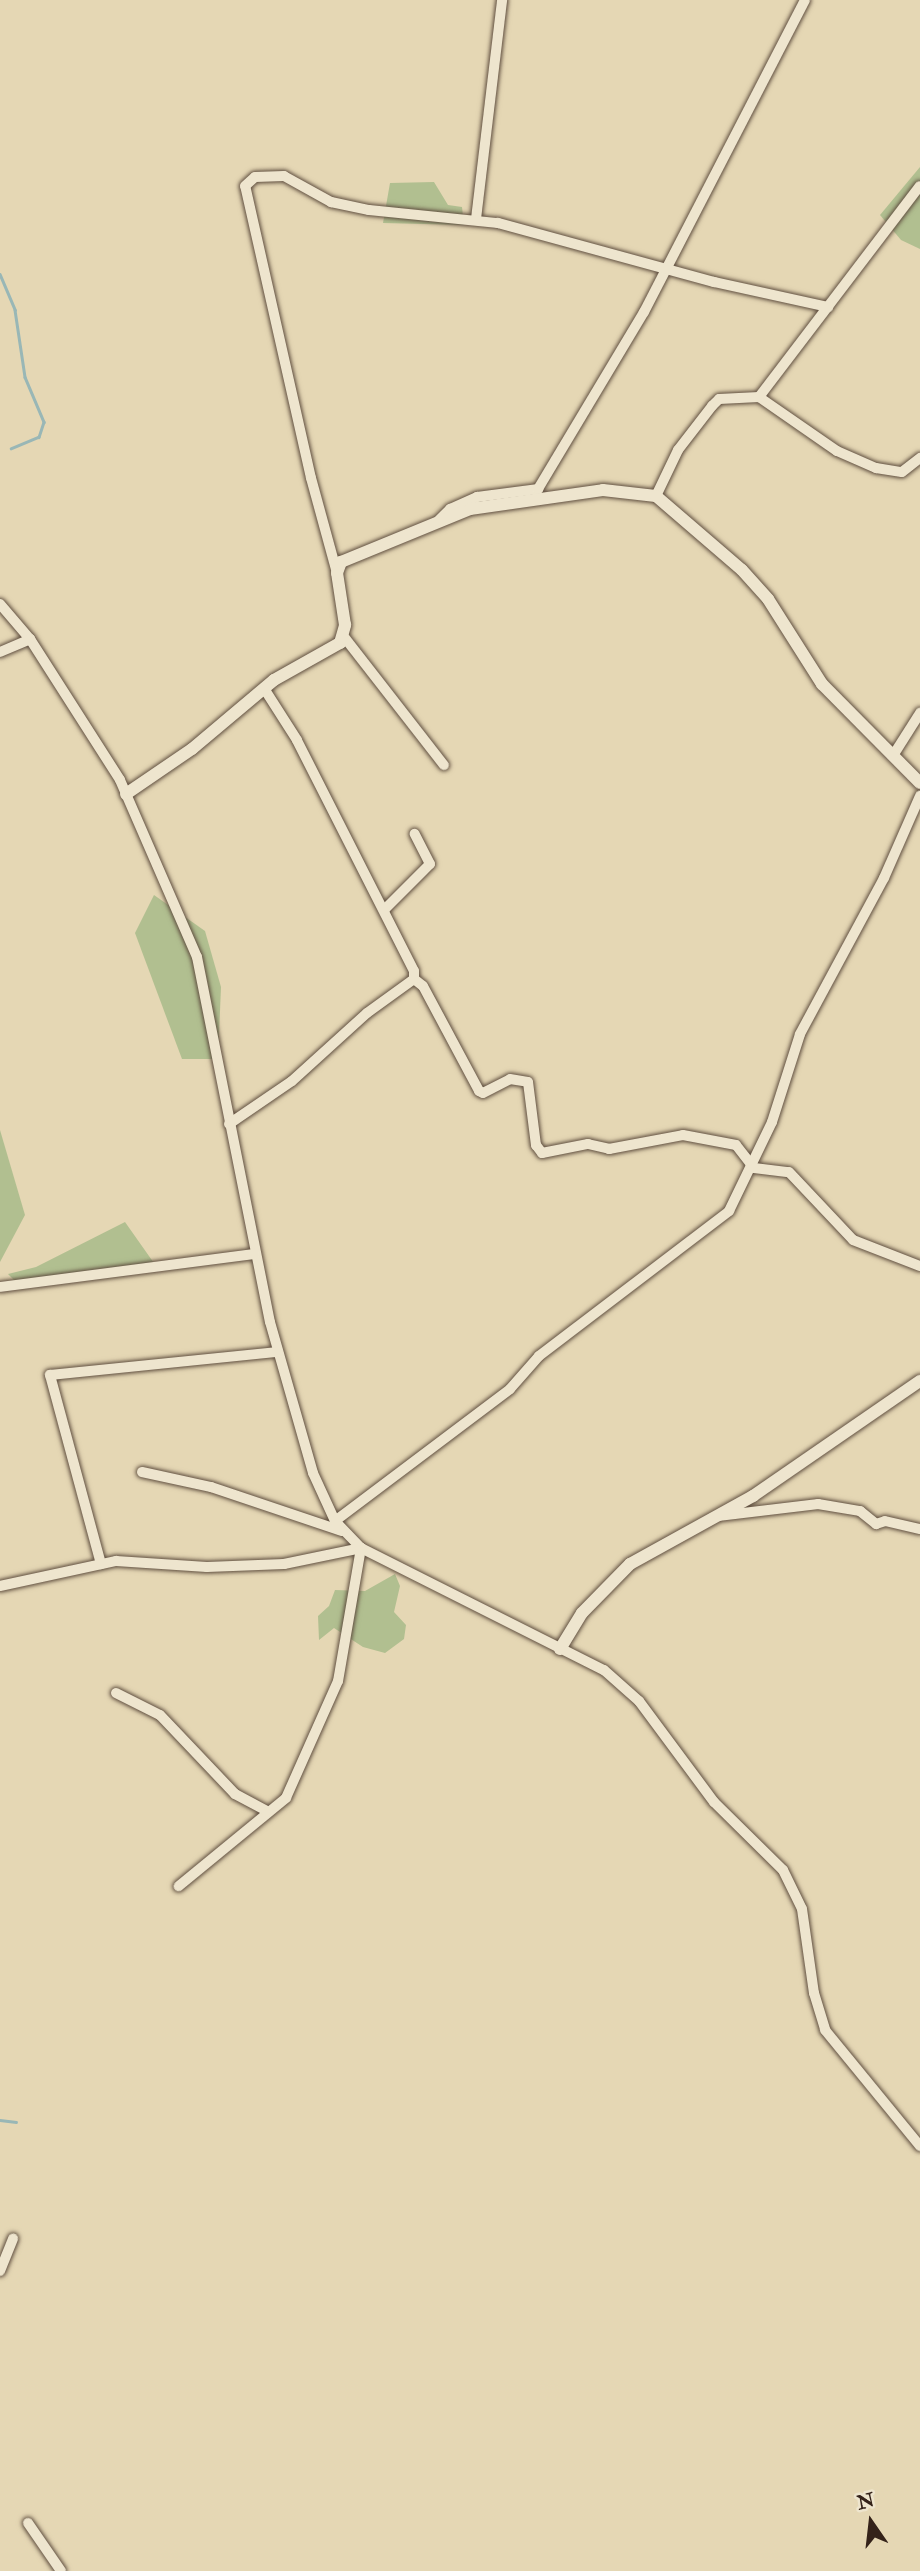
<!DOCTYPE html>
<html>
<head>
<meta charset="utf-8">
<style>
	body { margin:0 }
	#map { position:relative; width:920px; height:2571px; overflow:hidden; background:#e5d7b4; font-family:"IM FELL Double Pica",serif }
	div>[style] { position:absolute }
	.green>* { inset:0; background:#b1bf90 }
	.stream>* { height:2.5px; margin:-1.25px; padding:0 1.25px; transform-origin:1.25px; border-radius:1.25px; background:#99b7b6 }
	.roads { filter:drop-shadow(0 0 2px #604f40) drop-shadow(0 0 2px #604f40) }
	.minor>* { height:10px; margin:-5px; padding:0 5px; transform-origin:5px; border-radius:5px; background:#eee5ce }
	.tertiary>* { height:12px; margin:-6px; padding:0 6px; transform-origin:6px; border-radius:6px; background:#eee5ce }
	span { translate:-50% -50%; white-space:nowrap; text-align:center; line-height:1.15; -webkit-text-stroke:5px #eee5ce; paint-order:stroke }
	.north { position:absolute; left:836px; top:2487px; width:70px; height:70px; -webkit-text-stroke:5px #eee5ce; paint-order:stroke; rotate:346deg; font-size:19px; font-weight:700; line-height:28px; text-align:center; color:#342219 }
	.north::after { content:''; display:block; margin:auto; width:24px; height:32px; background:#342219; clip-path:polygon(50% 0,100% 100%,50% 72%,0 100%) }
</style>
</head>
<body>
<div id="map">
	<div class="green">
		<div style="clip-path:polygon(920px 167px,920px 249px,901px 240px,880px 215px)"></div>
		<div style="clip-path:polygon(434px 182px,448px 205px,462px 207px,464px 225px,383px 223px,390px 183px)"></div>
		<div style="clip-path:polygon(154px 895px,205px 931px,221px 987px,218px 1059px,182px 1059px,135px 933px)"></div>
		<div style="clip-path:polygon(0 1130px,25px 1215px,0 1262px)"></div>
		<div style="clip-path:polygon(125px 1222px,156px 1266px,18px 1284px,8px 1274px,36px 1267px)"></div>
		<div style="clip-path:polygon(395px 1574px,400px 1586px,394px 1612px,406px 1625px,404px 1639px,385px 1653px,363px 1647px,334px 1628px,319px 1640px,318px 1616px,329px 1606px,335px 1590px,365px 1591px)"></div>
	</div>
	<div class="stream">
		<div style="left:0;top:274px;width:39px;rotate:67deg"></div>
		<div style="left:15px;top:310px;width:68px;rotate:81.5deg"></div>
		<div style="left:25px;top:377px;width:49px;rotate:67.1deg"></div>
		<div style="left:44px;top:422px;width:16px;rotate:108deg"></div>
		<div style="left:39px;top:437px;width:30px;rotate:157deg"></div>
		<div style="left:0;top:2120px;width:16px;rotate:7deg"></div>
	</div>
	<div class="roads">
		<div class="minor">
			<div style="left:476px;top:219px;width:221px;rotate:-83.2deg"></div>
			<div style="left:759px;top:397px;width:95px;rotate:34.7deg"></div>
			<div style="left:837px;top:451px;width:43px;rotate:23.6deg"></div>
			<div style="left:876px;top:468px;width:26px;rotate:9deg"></div>
			<div style="left:902px;top:472px;width:23px;rotate:-38deg"></div>
			<div style="left:656px;top:496px;width:51px;rotate:-64.4deg"></div>
			<div style="left:678px;top:450px;width:56px;rotate:-52.3deg"></div>
			<div style="left:712px;top:406px;width:10px;rotate:-45deg"></div>
			<div style="left:719px;top:399px;width:40px;rotate:-2.9deg"></div>
			<div style="left:759px;top:397px;width:265px;rotate:-52.7deg"></div>
			<div style="left:439px;top:520px;width:16px;rotate:-45deg"></div>
			<div style="left:450px;top:509px;width:30px;rotate:-24deg"></div>
			<div style="left:477px;top:497px;width:62px;rotate:-7.5deg"></div>
			<div style="left:538px;top:489px;width:206px;rotate:-59.1deg"></div>
			<div style="left:644px;top:312px;width:351px;rotate:-62.7deg"></div>
			<div style="left:337px;top:573px;width:98px;rotate:-105.3deg"></div>
			<div style="left:311px;top:478px;width:299px;rotate:-102.7deg"></div>
			<div style="left:245px;top:186px;width:13px;rotate:-42deg"></div>
			<div style="left:255px;top:177px;width:29px;rotate:-2deg"></div>
			<div style="left:284px;top:176px;width:54px;rotate:29deg"></div>
			<div style="left:331px;top:202px;width:39px;rotate:12deg"></div>
			<div style="left:369px;top:210px;width:130px;rotate:5.8deg"></div>
			<div style="left:498px;top:223px;width:224px;rotate:15.3deg"></div>
			<div style="left:714px;top:282px;width:117px;rotate:12.4deg"></div>
			<div style="left:0;top:604px;width:46px;rotate:49.4deg"></div>
			<div style="left:30px;top:639px;width:167px;rotate:57.4deg"></div>
			<div style="left:120px;top:780px;width:193px;rotate:66.5deg"></div>
			<div style="left:197px;top:957px;width:372px;rotate:78.7deg"></div>
			<div style="left:270px;top:1322px;width:157px;rotate:74.1deg"></div>
			<div style="left:313px;top:1473px;width:53px;rotate:65.4deg"></div>
			<div style="left:335px;top:1521px;width:37px;rotate:46deg"></div>
			<div style="left:361px;top:1548px;width:272px;rotate:26.7deg"></div>
			<div style="left:604px;top:1670px;width:47px;rotate:41.5deg"></div>
			<div style="left:639px;top:1701px;width:126px;rotate:53.4deg"></div>
			<div style="left:714px;top:1802px;width:97px;rotate:44.6deg"></div>
			<div style="left:783px;top:1870px;width:43px;rotate:64deg"></div>
			<div style="left:802px;top:1909px;width:85px;rotate:81.9deg"></div>
			<div style="left:814px;top:1993px;width:39px;rotate:73deg"></div>
			<div style="left:825px;top:2030px;width:150px;rotate:50.7deg"></div>
			<div style="left:345px;top:638px;width:161px;rotate:52.1deg"></div>
			<div style="left:0;top:652px;width:33px;rotate:-23deg"></div>
			<div style="left:894px;top:754px;width:49px;rotate:-57.6deg"></div>
			<div style="left:384px;top:910px;width:65px;rotate:-45deg"></div>
			<div style="left:430px;top:864px;width:34px;rotate:-117deg"></div>
			<div style="left:414px;top:979px;width:11px;rotate:38deg"></div>
			<div style="left:423px;top:986px;width:119px;rotate:61.9deg"></div>
			<div style="left:479px;top:1091px;width:4px;rotate:27deg"></div>
			<div style="left:483px;top:1093px;width:30px;rotate:-27deg"></div>
			<div style="left:510px;top:1079px;width:18px;rotate:9deg"></div>
			<div style="left:528px;top:1082px;width:64px;rotate:82.8deg"></div>
			<div style="left:536px;top:1145px;width:10px;rotate:53deg"></div>
			<div style="left:542px;top:1153px;width:47px;rotate:-11.1deg"></div>
			<div style="left:588px;top:1144px;width:22px;rotate:13deg"></div>
			<div style="left:609px;top:1149px;width:75px;rotate:-10.7deg"></div>
			<div style="left:683px;top:1135px;width:54px;rotate:10.7deg"></div>
			<div style="left:736px;top:1145px;width:29px;rotate:52deg"></div>
			<div style="left:754px;top:1168px;width:35px;rotate:7deg"></div>
			<div style="left:789px;top:1172px;width:93px;rotate:46.7deg"></div>
			<div style="left:853px;top:1240px;width:72px;rotate:21.2deg"></div>
			<div style="left:229px;top:1124px;width:76px;rotate:-34.3deg"></div>
			<div style="left:292px;top:1081px;width:101px;rotate:-42.2deg"></div>
			<div style="left:367px;top:1013px;width:58px;rotate:-35.9deg"></div>
			<div style="left:414px;top:979px;width:8px;rotate:-90deg"></div>
			<div style="left:414px;top:971px;width:259px;rotate:-116.9deg"></div>
			<div style="left:297px;top:740px;width:59px;rotate:-122.6deg"></div>
			<div style="left:0;top:1287px;width:257px;rotate:-7.4deg"></div>
			<div style="left:142px;top:1472px;width:71px;rotate:12.3deg"></div>
			<div style="left:211px;top:1487px;width:138px;rotate:18.6deg"></div>
			<div style="left:718px;top:1516px;width:101px;rotate:-6.8deg"></div>
			<div style="left:818px;top:1504px;width:43px;rotate:9.5deg"></div>
			<div style="left:860px;top:1511px;width:21px;rotate:39deg"></div>
			<div style="left:876px;top:1524px;width:9px;rotate:-18deg"></div>
			<div style="left:885px;top:1521px;width:36px;rotate:13deg"></div>
			<div style="left:335px;top:1521px;width:219px;rotate:-37deg"></div>
			<div style="left:510px;top:1389px;width:44px;rotate:-48.7deg"></div>
			<div style="left:539px;top:1356px;width:239px;rotate:-37.3deg"></div>
			<div style="left:729px;top:1211px;width:99px;rotate:-64.2deg"></div>
			<div style="left:772px;top:1122px;width:92px;rotate:-72.3deg"></div>
			<div style="left:800px;top:1034px;width:177px;rotate:-61.7deg"></div>
			<div style="left:884px;top:878px;width:90px;rotate:-66.3deg"></div>
			<div style="left:101px;top:1564px;width:196px;rotate:-105.1deg"></div>
			<div style="left:50px;top:1375px;width:229px;rotate:-5.8deg"></div>
			<div style="left:0;top:1586px;width:119px;rotate:-12.2deg"></div>
			<div style="left:116px;top:1561px;width:91px;rotate:3.8deg"></div>
			<div style="left:207px;top:1567px;width:77px;rotate:-2.2deg"></div>
			<div style="left:284px;top:1564px;width:79px;rotate:-11.7deg"></div>
			<div style="left:361px;top:1548px;width:135px;rotate:99.8deg"></div>
			<div style="left:338px;top:1681px;width:128px;rotate:114deg"></div>
			<div style="left:286px;top:1798px;width:139px;rotate:140.6deg"></div>
			<div style="left:116px;top:1693px;width:49px;rotate:26.6deg"></div>
			<div style="left:160px;top:1715px;width:109px;rotate:46.5deg"></div>
			<div style="left:235px;top:1794px;width:38px;rotate:28deg"></div>
			<div style="left:0;top:2271px;width:35px;rotate:-68deg"></div>
			<div style="left:28px;top:2523px;width:58px;rotate:55.5deg"></div>
		</div>
		<div class="tertiary">
			<div style="left:126px;top:794px;width:80px;rotate:-34.3deg"></div>
			<div style="left:192px;top:749px;width:107px;rotate:-40.1deg"></div>
			<div style="left:274px;top:680px;width:76px;rotate:-29.3deg"></div>
			<div style="left:340px;top:643px;width:19px;rotate:-74deg"></div>
			<div style="left:345px;top:625px;width:53px;rotate:-98.7deg"></div>
			<div style="left:337px;top:573px;width:12px;rotate:-70deg"></div>
			<div style="left:341px;top:562px;width:139px;rotate:-22.3deg"></div>
			<div style="left:470px;top:509px;width:134px;rotate:-8.1deg"></div>
			<div style="left:603px;top:490px;width:53px;rotate:6.5deg"></div>
			<div style="left:656px;top:496px;width:113px;rotate:40.7deg"></div>
			<div style="left:742px;top:570px;width:39px;rotate:48deg"></div>
			<div style="left:768px;top:599px;width:101px;rotate:57.6deg"></div>
			<div style="left:822px;top:684px;width:139px;rotate:45.3deg"></div>
			<div style="left:560px;top:1649px;width:42px;rotate:-58.6deg"></div>
			<div style="left:582px;top:1613px;width:69px;rotate:-45.6deg"></div>
			<div style="left:630px;top:1564px;width:141px;rotate:-28.9deg"></div>
			<div style="left:753px;top:1496px;width:203px;rotate:-34.6deg"></div>
		</div>
	</div>
	<div class="north">N</div>
</div>
</body>
</html>
